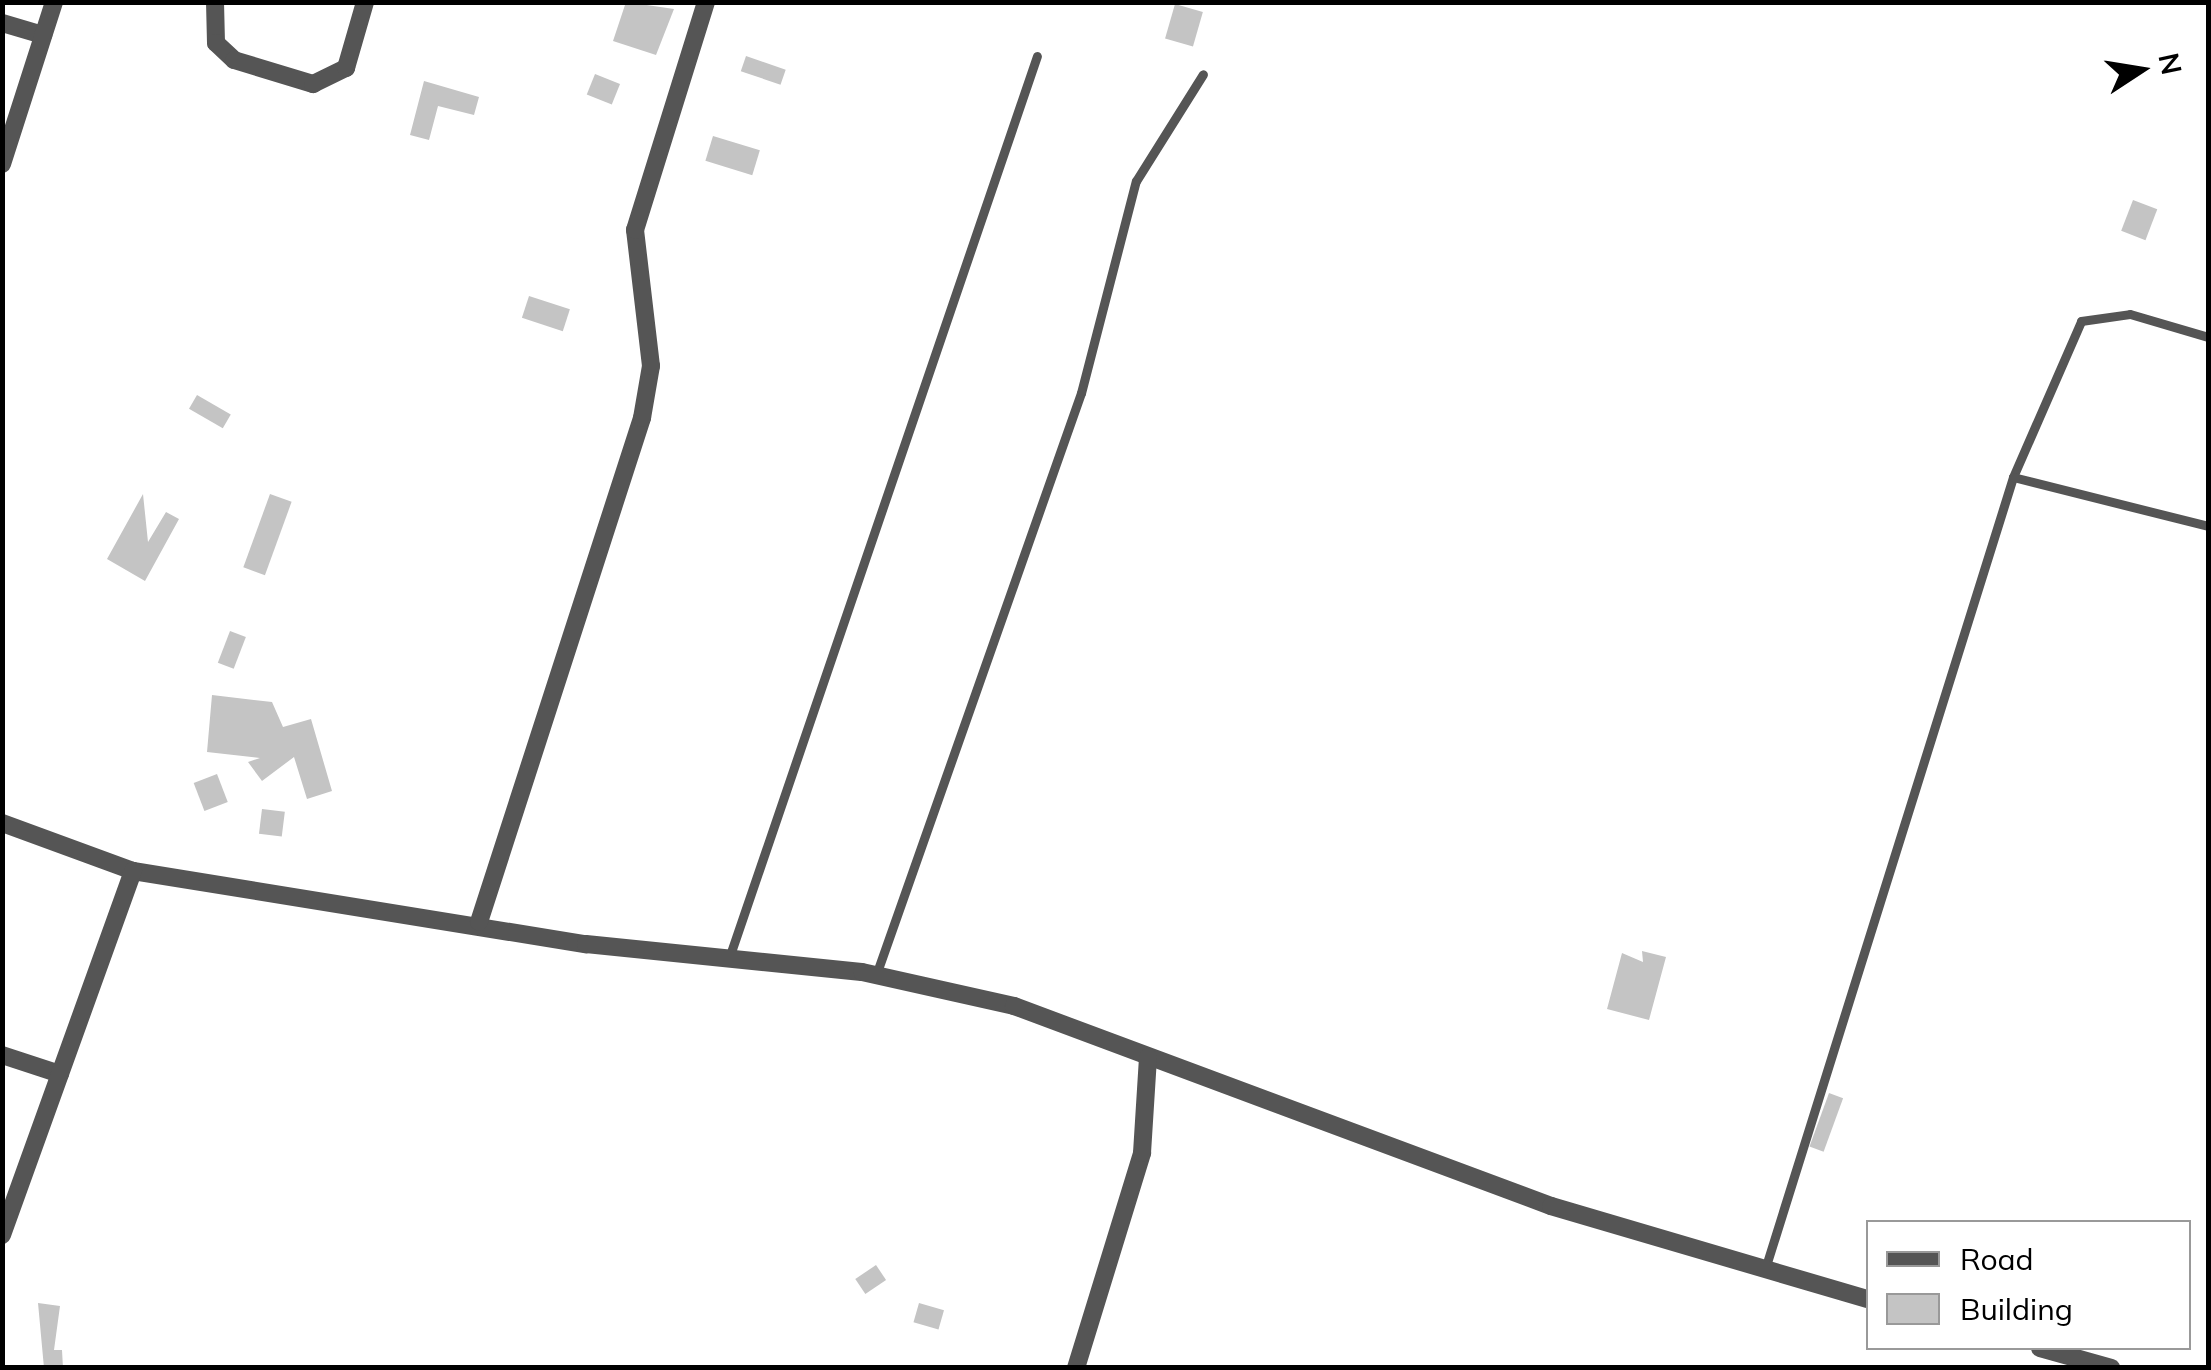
<!DOCTYPE html>
<html>
<head>
<meta charset="utf-8">
<style>
	body { margin:0 }
	#map { position:relative; width:2211px; height:1370px; overflow:hidden; background:#fff; font-family:Mulish,sans-serif }
	div>[style] { position:absolute }
	.building>* { inset:0; background:#c4c4c4; transform-origin:0 0 }
	.lane>* { height:9px; margin:-4.5px; padding:0 4.5px; transform-origin:4.5px; border-radius:4.5px; background:#555 }
	.street>* { height:18px; margin:-9px; padding:0 9px; transform-origin:9px; border-radius:9px; background:#555 }
	span { translate:-50% -50%; white-space:nowrap; text-align:center; line-height:1.15; -webkit-text-stroke:8px #fff; paint-order:stroke }
	.frame { position:absolute; inset:0; border:5px solid #000; pointer-events:none }
	.legend { position:absolute; left:1866px; top:1220px; width:325px; height:130px; box-sizing:border-box; background:#fff; border:2px solid #999; margin:0; padding:12px 18px; list-style:none; font-size:30px; color:#000 }
	.legend li { display:flex; align-items:center; gap:20px; height:50px }
	.legend b { width:50px; border:2px solid #999 }
	.north { position:absolute; left:2091px; top:20px; width:100px; height:100px; -webkit-text-stroke:8px #fff; paint-order:stroke; rotate:78deg; font-size:28px; font-weight:700; line-height:40px; text-align:center; color:#000 }
	.north::after { content:''; display:block; margin:auto; width:35px; height:45px; background:#000; clip-path:polygon(50% 0,100% 100%,50% 72%,0 100%) }
</style>
</head>
<body>
<div id="map">
	<div class="building">
		<div style="clip-path:polygon(626px 2px,674px 9px,656px 55px,613px 41px)"></div>
		<div style="left:1175px;top:4px;width:29px;height:36px;rotate:16deg"></div>
		<div style="left:746px;top:56px;width:42px;height:16px;rotate:19deg"></div>
		<div style="left:595px;top:74px;width:27px;height:22px;rotate:22deg"></div>
		<div style="clip-path:polygon(424px 81px,479px 97px,474px 115px,438px 106px,429px 140px,410px 135px)"></div>
		<div style="left:713px;top:136px;width:49px;height:26px;rotate:17deg"></div>
		<div style="left:2133px;top:200px;width:26px;height:33px;rotate:21deg"></div>
		<div style="left:529px;top:296px;width:43px;height:23px;rotate:18deg"></div>
		<div style="left:197px;top:395px;width:39px;height:16px;rotate:30deg"></div>
		<div style="clip-path:polygon(143px 494px,148px 542px,166px 512px,179px 519px,145px 581px,107px 559px)"></div>
		<div style="left:270px;top:494px;width:23px;height:78px;rotate:20deg"></div>
		<div style="left:230px;top:631px;width:17px;height:34px;rotate:21deg"></div>
		<div style="clip-path:polygon(212px 695px,272px 702px,283px 727px,311px 719px,332px 791px,307px 799px,294px 757px,262px 781px,248px 762px,260px 758px,207px 752px)"></div>
		<div style="left:217px;top:774px;width:30px;height:25px;rotate:69deg"></div>
		<div style="left:262px;top:809px;width:23px;height:25px;rotate:7deg"></div>
		<div style="clip-path:polygon(1642px 951px,1666px 957px,1649px 1020px,1607px 1009px,1622px 953px,1643px 962px)"></div>
		<div style="left:1829px;top:1093px;width:15px;height:57px;rotate:20deg"></div>
		<div style="left:876px;top:1265px;width:18px;height:25px;rotate:56deg"></div>
		<div style="clip-path:polygon(38px 1303px,60px 1306px,54px 1350px,62px 1350px,63px 1368px,44px 1368px)"></div>
		<div style="left:919px;top:1303px;width:26px;height:20px;rotate:16deg"></div>
	</div>
	<div class="lane">
		<div style="left:2013px;top:477px;width:170px;rotate:-66.4deg"></div>
		<div style="left:2081px;top:321px;width:49px;rotate:-8.1deg"></div>
		<div style="left:2130px;top:314px;width:81px;rotate:16.4deg"></div>
		<div style="left:729px;top:958px;width:953px;rotate:-71.15deg"></div>
		<div style="left:876px;top:975px;width:617px;rotate:-70.6deg"></div>
		<div style="left:1081px;top:393px;width:219px;rotate:-75.5deg"></div>
		<div style="left:1136px;top:181px;width:126px;rotate:-57.9deg"></div>
		<div style="left:1765px;top:1269px;width:830px;rotate:-72.61deg"></div>
		<div style="left:2013px;top:477px;width:201px;rotate:14.1deg"></div>
	</div>
	<div class="street">
		<div style="left:215px;top:2px;width:41px;rotate:88.6deg"></div>
		<div style="left:216px;top:43px;width:25px;rotate:43deg"></div>
		<div style="left:234px;top:60px;width:83px;rotate:16.9deg"></div>
		<div style="left:313px;top:84px;width:37px;rotate:-26deg"></div>
		<div style="left:346px;top:68px;width:69px;rotate:-73.9deg"></div>
		<div style="left:2px;top:23px;width:43px;rotate:16.3deg"></div>
		<div style="left:2px;top:164px;width:170px;rotate:-72.2deg"></div>
		<div style="left:2px;top:823px;width:140px;rotate:20.1deg"></div>
		<div style="left:133px;top:871px;width:459px;rotate:9.2deg"></div>
		<div style="left:586px;top:944px;width:277px;rotate:5.8deg"></div>
		<div style="left:862px;top:972px;width:156px;rotate:12.6deg"></div>
		<div style="left:1014px;top:1006px;width:573px;rotate:20.43deg"></div>
		<div style="left:1551px;top:1206px;width:330px;rotate:16.4deg"></div>
		<div style="left:479px;top:922px;width:530px;rotate:-72.08deg"></div>
		<div style="left:642px;top:418px;width:53px;rotate:-80.2deg"></div>
		<div style="left:651px;top:366px;width:137px;rotate:-96.7deg"></div>
		<div style="left:635px;top:230px;width:239px;rotate:-72.7deg"></div>
		<div style="left:2px;top:1055px;width:61px;rotate:18.1deg"></div>
		<div style="left:2px;top:1235px;width:387px;rotate:-70.2deg"></div>
		<div style="left:2040px;top:1348px;width:74px;rotate:15.7deg"></div>
		<div style="left:1076px;top:1368px;width:225px;rotate:-72.9deg"></div>
		<div style="left:1142px;top:1153px;width:96px;rotate:-86.4deg"></div>
	</div>
	<div class="frame"></div>
	<ul class="legend">
	<li><b style="height:12px;background:#555"></b>Road</li>
	<li><b style="height:28px;background:#c4c4c4"></b>Building</li>
	</ul>
	<div class="north">N</div>
</div>
</body>
</html>
